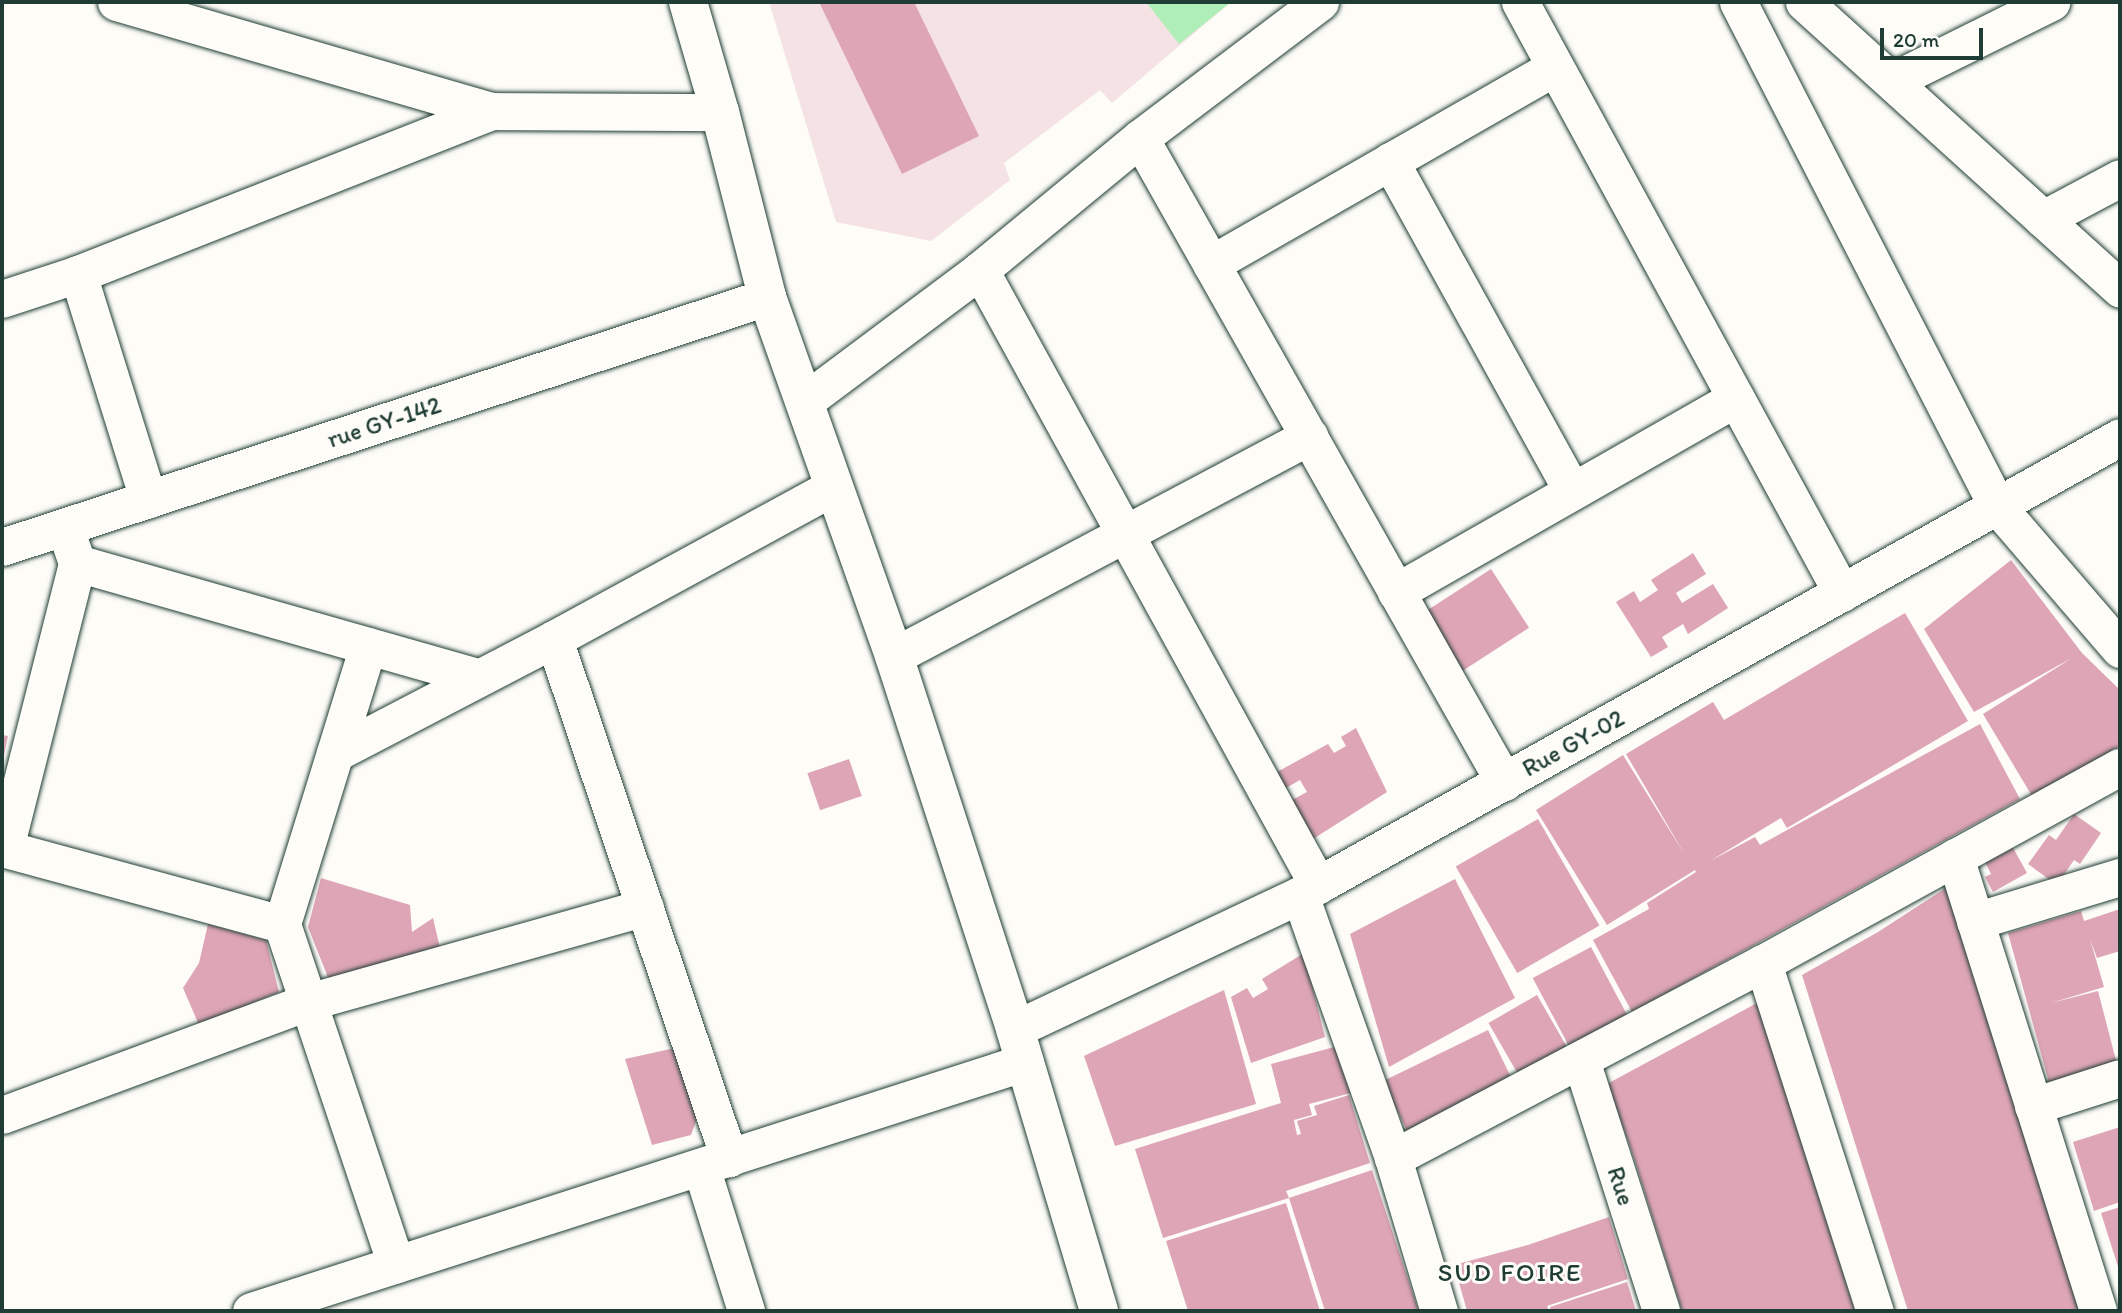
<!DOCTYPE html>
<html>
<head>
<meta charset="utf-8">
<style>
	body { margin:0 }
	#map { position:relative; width:2122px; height:1313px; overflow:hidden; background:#fdfcf7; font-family:Itim,sans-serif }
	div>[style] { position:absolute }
	.built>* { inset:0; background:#f4e2e4 }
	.green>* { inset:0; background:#afefb7 }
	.building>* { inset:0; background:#dea5b6; transform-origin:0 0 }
	.roads { filter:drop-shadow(0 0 2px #1f3d34) drop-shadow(0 0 2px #1f3d34) }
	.minor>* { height:37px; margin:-18.5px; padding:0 18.5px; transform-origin:18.5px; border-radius:18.5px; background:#fdfcf7 }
	.tertiary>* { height:38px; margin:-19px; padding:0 19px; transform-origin:19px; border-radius:19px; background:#fdfcf7 }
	span { translate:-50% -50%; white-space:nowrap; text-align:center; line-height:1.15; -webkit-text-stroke:6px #fdfcf7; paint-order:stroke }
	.street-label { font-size:24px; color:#1f3d34 }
	.neighbourhood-label { font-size:26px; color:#1f3d34; letter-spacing:2px }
	.frame { position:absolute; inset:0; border:4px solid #1f3d34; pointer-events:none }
	.scale { position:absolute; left:1880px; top:28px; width:103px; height:32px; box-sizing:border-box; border:4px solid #1f3d34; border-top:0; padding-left:9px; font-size:21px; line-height:24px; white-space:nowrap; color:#1f3d34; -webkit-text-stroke:5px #fdfcf7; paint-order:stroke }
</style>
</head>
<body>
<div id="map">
	<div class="built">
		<div style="clip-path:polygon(769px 2px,1231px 2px,1112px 103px,1100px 90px,1004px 163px,1010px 180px,931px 241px,836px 222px)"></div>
	</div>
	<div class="green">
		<div style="clip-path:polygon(1146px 2px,1231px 2px,1179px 44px)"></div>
	</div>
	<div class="building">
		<div style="clip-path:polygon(819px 2px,914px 2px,979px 136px,902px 174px)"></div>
		<div style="clip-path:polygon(1693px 553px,1706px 574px,1676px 593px,1682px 603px,1713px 584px,1728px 608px,1688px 634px,1683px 624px,1662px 637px,1668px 647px,1651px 657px,1616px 602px,1634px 591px,1640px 602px,1658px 590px,1651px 580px)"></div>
		<div style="clip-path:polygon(2011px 560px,2082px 653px,2120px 690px,2120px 746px,2032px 796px,1983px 714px,2072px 658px,1974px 712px,1924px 629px)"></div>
		<div style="left:1491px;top:569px;width:70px;height:80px;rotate:57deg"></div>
		<div style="clip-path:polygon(1905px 613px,1968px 721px,1787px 828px,1781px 818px,1710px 861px,1755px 837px,1760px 845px,1980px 724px,2020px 799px,1632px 1012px,1593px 940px,1649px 909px,1647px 903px,1696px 872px,1695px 870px,1607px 925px,1536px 810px,1623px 755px,1685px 855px,1626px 754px,1713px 702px,1724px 720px)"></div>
		<div style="clip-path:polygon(1356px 728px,1387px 792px,1313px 839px,1292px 800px,1307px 792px,1300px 780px,1286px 788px,1277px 772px,1328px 744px,1334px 753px,1346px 746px,1341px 737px)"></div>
		<div style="clip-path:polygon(2px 735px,8px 736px,3px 760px,2px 760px)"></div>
		<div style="left:849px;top:759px;width:39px;height:44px;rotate:71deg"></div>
		<div style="clip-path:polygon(2074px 814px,2101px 833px,2080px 864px,2074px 860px,2057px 885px,2028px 864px,2049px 835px,2056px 840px)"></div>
		<div style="left:1538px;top:819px;width:123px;height:95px;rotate:60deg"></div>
		<div style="clip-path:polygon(2012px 846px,2027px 873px,1993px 892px,1985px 877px,1991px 874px,1985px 862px)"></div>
		<div style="clip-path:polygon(321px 878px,410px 905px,412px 932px,433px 918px,440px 948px,331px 985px,308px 927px)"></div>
		<div style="clip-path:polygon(1455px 879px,1515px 998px,1389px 1067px,1350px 934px)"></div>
		<div style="clip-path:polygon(1949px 886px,2080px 1311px,1908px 1311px,1802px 975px,1878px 932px)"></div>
		<div style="clip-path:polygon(2120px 909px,2120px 951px,2097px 958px,2090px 939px,2104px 987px,2051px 1003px,2098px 991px,2118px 1068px,2050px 1086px,2008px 933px,2081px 911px,2084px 921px)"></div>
		<div style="clip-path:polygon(208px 924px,266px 940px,279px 992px,199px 1025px,183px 988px,199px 963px)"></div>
		<div style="left:1591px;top:947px;width:83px;height:66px;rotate:62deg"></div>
		<div style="clip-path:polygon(1304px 953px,1325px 1037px,1251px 1063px,1231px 997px,1247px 988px,1253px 998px,1268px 989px,1262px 979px)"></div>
		<div style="clip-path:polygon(1224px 990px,1256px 1104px,1115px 1146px,1084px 1056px)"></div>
		<div style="left:1537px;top:995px;width:66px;height:56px;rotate:60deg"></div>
		<div style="clip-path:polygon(1757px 1003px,1855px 1311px,1682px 1311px,1632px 1152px,1607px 1084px)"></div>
		<div style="left:1488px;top:1030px;width:62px;height:117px;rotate:64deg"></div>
		<div style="clip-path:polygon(1338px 1046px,1351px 1093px,1309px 1104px,1312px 1115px,1294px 1120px,1297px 1135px,1301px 1134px,1297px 1121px,1317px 1115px,1314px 1106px,1349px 1095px,1370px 1163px,1286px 1191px,1289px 1198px,1163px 1238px,1135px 1149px,1281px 1103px,1271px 1064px)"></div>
		<div style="clip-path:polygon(675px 1048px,698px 1116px,691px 1135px,652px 1145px,625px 1059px)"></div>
		<div style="clip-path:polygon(2120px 1127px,2120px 1202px,2094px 1211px,2073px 1142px)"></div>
		<div style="clip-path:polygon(1372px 1170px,1418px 1309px,1422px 1311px,1325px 1311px,1289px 1198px)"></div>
		<div style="clip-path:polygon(1286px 1203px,1320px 1311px,1188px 1311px,1166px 1241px)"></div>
		<div style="clip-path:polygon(2120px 1207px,2120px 1273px,2101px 1213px)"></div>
		<div style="clip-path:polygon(1609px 1217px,1628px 1279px,1547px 1306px,1539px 1283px,1549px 1311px,1467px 1311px,1454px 1265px,1528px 1245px)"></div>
		<div style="clip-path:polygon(1627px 1282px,1636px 1311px,1551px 1311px,1550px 1307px)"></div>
	</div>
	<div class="roads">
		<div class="minor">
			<div style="left:116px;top:2px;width:391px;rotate:16.2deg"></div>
			<div style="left:492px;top:111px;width:228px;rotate:0.3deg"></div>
			<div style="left:1520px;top:2px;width:673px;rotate:61.42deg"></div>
			<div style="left:1738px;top:2px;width:567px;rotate:62.8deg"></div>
			<div style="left:1997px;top:506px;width:189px;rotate:49.3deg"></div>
			<div style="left:1804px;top:2px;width:427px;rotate:42.2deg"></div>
			<div style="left:1892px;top:81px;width:178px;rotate:-26.4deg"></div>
			<div style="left:1140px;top:138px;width:740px;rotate:60.52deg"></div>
			<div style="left:1390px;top:161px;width:377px;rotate:61.1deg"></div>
			<div style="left:2043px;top:219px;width:87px;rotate:-28deg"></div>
			<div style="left:1211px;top:264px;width:396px;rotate:-29.8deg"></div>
			<div style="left:980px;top:270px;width:702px;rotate:61.21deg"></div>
			<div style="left:78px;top:274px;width:236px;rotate:72.7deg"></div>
			<div style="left:2px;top:299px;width:80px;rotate:-18.2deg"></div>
			<div style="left:78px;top:274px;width:445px;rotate:-21.5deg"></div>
			<div style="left:805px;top:401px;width:219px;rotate:-36.8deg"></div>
			<div style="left:980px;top:270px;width:207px;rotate:-39.5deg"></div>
			<div style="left:1140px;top:138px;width:226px;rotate:-37.1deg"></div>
			<div style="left:2px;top:547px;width:805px;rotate:-18.1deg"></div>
			<div style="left:77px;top:563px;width:417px;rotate:15.9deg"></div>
			<div style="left:1396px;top:592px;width:391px;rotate:-29.7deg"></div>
			<div style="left:554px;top:639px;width:548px;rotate:71.37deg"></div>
			<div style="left:368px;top:646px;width:291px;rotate:107.2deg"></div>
			<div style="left:282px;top:924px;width:359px;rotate:71.5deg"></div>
			<div style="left:894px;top:656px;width:470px;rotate:-27.9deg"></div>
			<div style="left:335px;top:753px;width:247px;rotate:-27.5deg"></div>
			<div style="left:554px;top:639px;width:318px;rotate:-28.6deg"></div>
			<div style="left:2px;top:848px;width:290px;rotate:15.2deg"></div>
			<div style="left:5px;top:848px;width:294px;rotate:-75.8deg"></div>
			<div style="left:77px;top:563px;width:24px;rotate:-109deg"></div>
			<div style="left:1955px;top:857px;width:476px;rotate:72.5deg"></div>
			<div style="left:1300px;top:895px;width:279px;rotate:70.5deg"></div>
			<div style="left:1393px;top:1158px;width:160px;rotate:73.3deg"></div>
			<div style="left:1975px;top:921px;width:152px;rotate:-16.9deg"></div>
			<div style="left:1763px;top:963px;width:366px;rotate:72.2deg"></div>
			<div style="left:1015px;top:1029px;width:315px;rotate:-25.2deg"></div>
			<div style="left:1300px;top:895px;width:939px;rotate:-29.18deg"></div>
			<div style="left:1581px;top:1060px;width:263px;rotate:72.3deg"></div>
			<div style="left:2033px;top:1106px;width:91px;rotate:-17.8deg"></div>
			<div style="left:2px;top:1115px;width:326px;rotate:-20.3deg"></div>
			<div style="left:308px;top:1002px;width:350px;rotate:-15.7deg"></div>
			<div style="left:1393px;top:1158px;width:418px;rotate:-27.8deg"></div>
			<div style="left:1763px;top:963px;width:407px;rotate:-28.8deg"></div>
			<div style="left:701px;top:1167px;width:151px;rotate:72.6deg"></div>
			<div style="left:251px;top:1311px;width:813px;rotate:-17.83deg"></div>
		</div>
		<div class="tertiary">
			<div style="left:688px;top:2px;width:115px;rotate:73.8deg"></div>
			<div style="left:720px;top:112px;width:191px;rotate:75.7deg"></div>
			<div style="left:767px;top:297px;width:381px;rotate:70.5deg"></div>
			<div style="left:894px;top:656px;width:392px;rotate:72deg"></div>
			<div style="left:1015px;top:1029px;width:294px;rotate:73.4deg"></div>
		</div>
	</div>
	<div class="street-label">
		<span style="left:384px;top:422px;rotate:-18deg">rue GY-142</span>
		<span style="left:1573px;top:743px;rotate:-29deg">Rue GY-02</span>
		<span style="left:1621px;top:1186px;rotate:72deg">Rue</span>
	</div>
	<div class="neighbourhood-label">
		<span style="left:1510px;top:1273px">SUD FOIRE</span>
	</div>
	<div class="frame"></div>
	<div class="scale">20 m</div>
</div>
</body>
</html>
